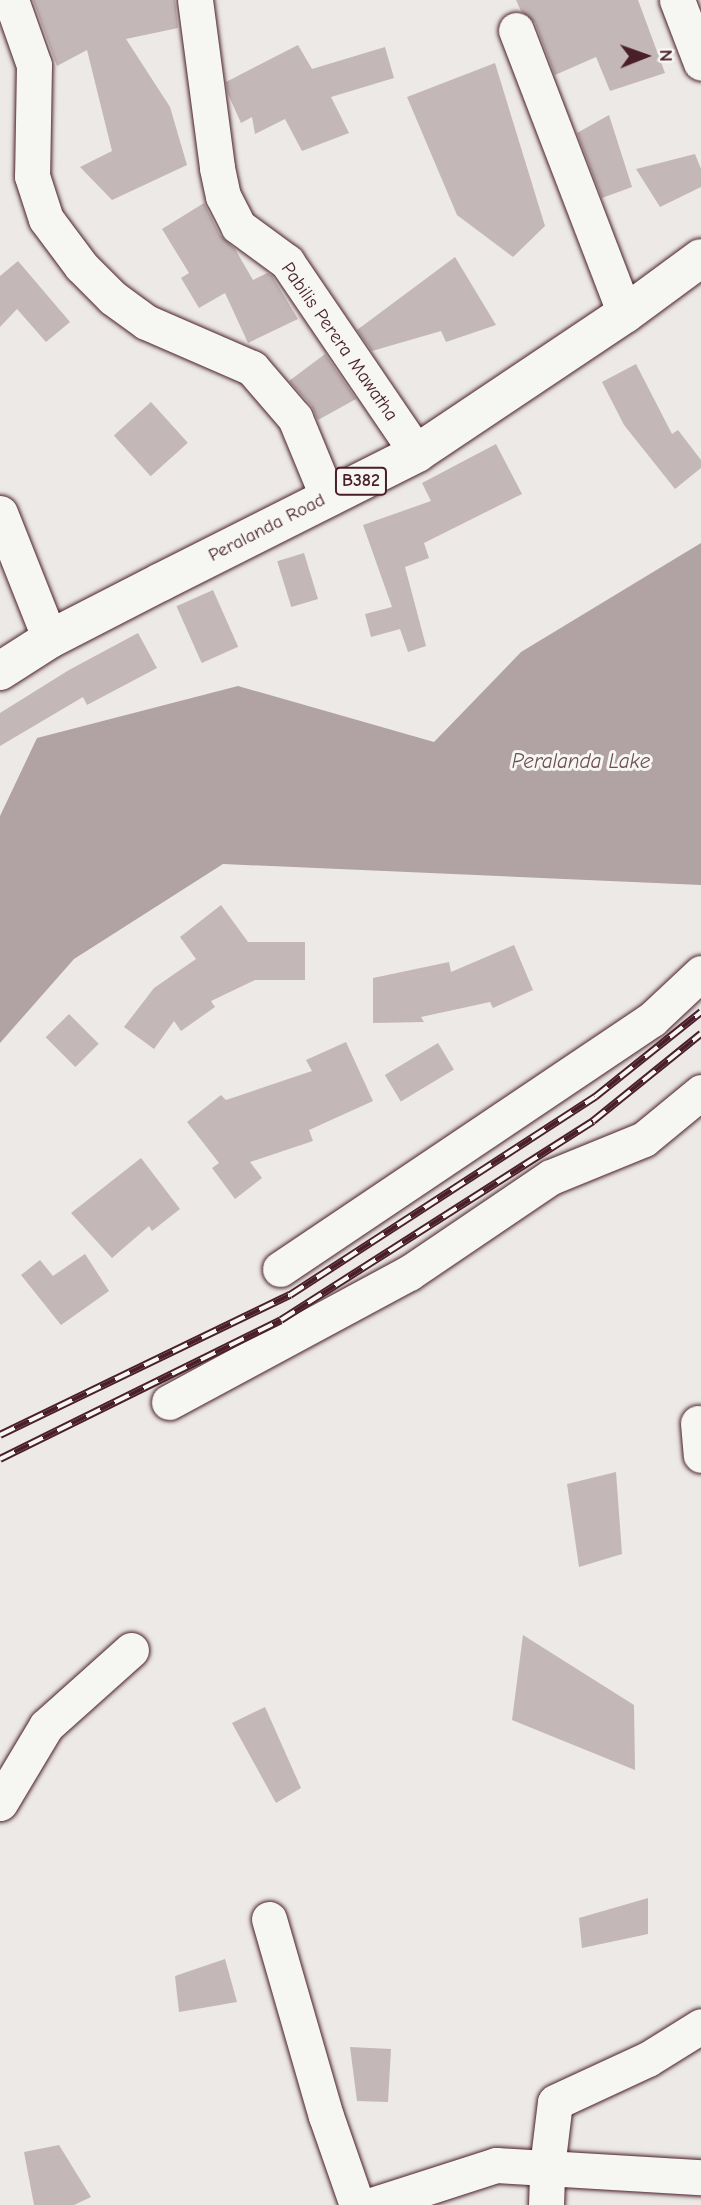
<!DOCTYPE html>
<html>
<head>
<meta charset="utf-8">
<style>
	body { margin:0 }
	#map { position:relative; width:701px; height:2205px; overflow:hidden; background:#ece9e6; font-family:"Comic Neue",sans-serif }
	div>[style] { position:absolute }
	.water>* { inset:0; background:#b1a2a3 }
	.building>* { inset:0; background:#c4b7b7; transform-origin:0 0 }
	.roads { filter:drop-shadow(0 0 2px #4a1f2b) drop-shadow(0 0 2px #4a1f2b) }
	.minor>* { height:35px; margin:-17.5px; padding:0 17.5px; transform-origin:17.5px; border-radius:17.5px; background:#f6f6f2 }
	.major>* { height:38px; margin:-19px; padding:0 19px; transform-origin:19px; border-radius:19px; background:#f6f6f2 }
	.rail>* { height:8px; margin-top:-4px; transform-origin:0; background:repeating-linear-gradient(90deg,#f6f6f2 0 16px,#4a1f2b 0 32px); box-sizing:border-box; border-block:2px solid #4a1f2b }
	span { translate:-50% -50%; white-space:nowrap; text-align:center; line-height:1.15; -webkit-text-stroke:6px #f6f6f2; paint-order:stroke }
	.shield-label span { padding:2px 5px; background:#f6f6f2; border:2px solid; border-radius:5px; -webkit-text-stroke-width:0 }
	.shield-label { font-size:18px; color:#4a1f2b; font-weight:700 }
	.street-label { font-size:19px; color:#4a1f2b }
	.water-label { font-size:21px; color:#6e4d55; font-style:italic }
	.north { position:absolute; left:610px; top:21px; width:70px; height:70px; -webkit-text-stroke:5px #f6f6f2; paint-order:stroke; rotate:89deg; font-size:19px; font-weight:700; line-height:28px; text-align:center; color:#4a1f2b }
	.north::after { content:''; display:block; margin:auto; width:24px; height:32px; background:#4a1f2b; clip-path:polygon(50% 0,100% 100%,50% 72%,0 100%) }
</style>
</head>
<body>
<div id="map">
	<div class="water">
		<div style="clip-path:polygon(701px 543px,701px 885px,223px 864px,74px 959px,0 1043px,0 816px,37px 738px,238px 686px,434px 742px,521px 652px)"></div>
	</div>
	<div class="building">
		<div style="clip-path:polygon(33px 0,175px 0,178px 28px,126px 39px,170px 107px,187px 165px,112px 200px,80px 167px,112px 151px,87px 50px,57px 66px)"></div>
		<div style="clip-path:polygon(516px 0,638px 0,665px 73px,610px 91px,596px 57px,555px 75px,535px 23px,521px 11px)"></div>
		<div style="clip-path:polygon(298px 45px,312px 69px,385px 47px,394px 78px,331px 97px,349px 133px,302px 151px,285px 119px,255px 134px,252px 117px,241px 123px,228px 94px,226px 82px)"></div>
		<div style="clip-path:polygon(495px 63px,545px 226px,513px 257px,457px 215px,407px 97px)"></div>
		<div style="clip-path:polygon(609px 115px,632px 187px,602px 198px,577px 133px)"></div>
		<div style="clip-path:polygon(695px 154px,701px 169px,701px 187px,660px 207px,636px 169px)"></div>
		<div style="clip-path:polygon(204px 203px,220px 235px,235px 249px,253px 280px,267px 273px,272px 276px,298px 319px,248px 343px,225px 293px,199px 308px,181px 278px,189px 273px,162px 229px)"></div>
		<div style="clip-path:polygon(455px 257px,496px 325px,446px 342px,441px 331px,372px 351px,357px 330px)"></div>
		<div style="clip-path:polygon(18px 261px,70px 322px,46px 342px,17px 309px,0 327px,0 276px)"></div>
		<div style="clip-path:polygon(325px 354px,356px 399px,318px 420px,311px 405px,289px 381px)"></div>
		<div style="clip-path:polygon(636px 364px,672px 434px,678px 430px,701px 460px,701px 468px,675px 489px,624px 425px,602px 382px)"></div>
		<div style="left:151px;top:402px;width:55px;height:50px;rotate:48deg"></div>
		<div style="clip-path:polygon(496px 444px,522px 494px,424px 543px,429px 558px,405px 567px,426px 646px,408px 652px,400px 629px,371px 637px,365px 614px,392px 607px,363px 525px,431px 501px,422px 483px)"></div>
		<div style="left:304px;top:553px;width:48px;height:28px;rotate:73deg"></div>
		<div style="left:213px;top:590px;width:62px;height:40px;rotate:66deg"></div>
		<div style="clip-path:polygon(138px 633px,157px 668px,87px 705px,83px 697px,0 746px,0 713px,69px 670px)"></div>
		<div style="clip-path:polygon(221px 905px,248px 942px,305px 942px,305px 980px,255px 980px,211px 1001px,215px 1007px,181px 1031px,174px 1021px,154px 1049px,124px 1027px,154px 988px,196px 959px,180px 937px)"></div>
		<div style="clip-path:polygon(514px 945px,533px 990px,493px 1008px,490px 1002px,421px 1017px,424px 1022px,373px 1023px,373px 978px,449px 962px,451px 972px)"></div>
		<div style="left:69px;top:1014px;width:42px;height:33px;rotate:45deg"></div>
		<div style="clip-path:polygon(346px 1042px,373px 1101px,309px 1130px,313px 1141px,250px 1162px,262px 1178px,235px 1199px,212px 1168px,219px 1163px,187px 1122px,221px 1095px,226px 1100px,312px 1071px,306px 1060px)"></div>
		<div style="left:438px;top:1043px;width:31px;height:62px;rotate:59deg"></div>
		<div style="clip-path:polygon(141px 1158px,180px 1209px,152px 1231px,149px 1226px,112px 1258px,71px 1213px)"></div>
		<div style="clip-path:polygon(85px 1254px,109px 1291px,61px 1325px,21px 1275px,40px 1260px,53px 1276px)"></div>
		<div style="clip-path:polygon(616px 1472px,622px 1554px,579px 1567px,567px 1484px)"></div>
		<div style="clip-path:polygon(523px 1635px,634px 1705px,635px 1770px,512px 1720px)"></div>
		<div style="clip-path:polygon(265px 1707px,301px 1788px,276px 1803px,232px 1723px)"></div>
		<div style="clip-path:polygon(648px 1898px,648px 1934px,582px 1948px,579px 1918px)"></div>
		<div style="clip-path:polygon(225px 1959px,237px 2002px,179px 2012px,175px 1976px)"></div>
		<div style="clip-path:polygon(350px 2047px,391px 2049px,388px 2102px,357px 2101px)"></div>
		<div style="clip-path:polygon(59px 2145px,91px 2197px,74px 2205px,34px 2205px,24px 2152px)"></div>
	</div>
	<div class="roads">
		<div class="minor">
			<div style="left:11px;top:0;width:69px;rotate:70.5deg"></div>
			<div style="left:34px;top:65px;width:111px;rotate:91deg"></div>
			<div style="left:32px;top:176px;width:45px;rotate:72deg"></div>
			<div style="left:46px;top:219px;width:59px;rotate:53.3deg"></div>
			<div style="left:81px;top:266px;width:45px;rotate:45deg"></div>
			<div style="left:113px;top:298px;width:41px;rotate:36deg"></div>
			<div style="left:146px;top:322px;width:116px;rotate:23.5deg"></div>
			<div style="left:252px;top:368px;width:66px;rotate:49.3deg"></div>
			<div style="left:295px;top:418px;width:87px;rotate:67.6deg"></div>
			<div style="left:195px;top:0;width:169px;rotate:82.5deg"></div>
			<div style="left:217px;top:168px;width:29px;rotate:78deg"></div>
			<div style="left:223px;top:196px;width:34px;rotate:63deg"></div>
			<div style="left:238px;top:226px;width:61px;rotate:36.3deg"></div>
			<div style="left:287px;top:262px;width:231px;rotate:55.8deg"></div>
			<div style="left:677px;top:0;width:67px;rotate:69.1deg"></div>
			<div style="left:516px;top:30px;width:304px;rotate:69deg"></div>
			<div style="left:0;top:513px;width:136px;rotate:68.4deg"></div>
			<div style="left:280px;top:1269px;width:448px;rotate:-33.9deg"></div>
			<div style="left:652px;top:1019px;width:67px;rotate:-43.2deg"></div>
			<div style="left:169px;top:1402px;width:272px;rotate:-28.3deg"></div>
			<div style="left:409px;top:1273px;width:171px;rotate:-34.1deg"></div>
			<div style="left:551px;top:1177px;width:100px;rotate:-22.2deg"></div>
			<div style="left:644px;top:1139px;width:74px;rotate:-39.5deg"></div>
			<div style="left:698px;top:1423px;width:32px;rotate:85deg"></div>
			<div style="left:0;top:1803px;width:90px;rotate:-59.1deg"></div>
			<div style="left:46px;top:1726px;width:114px;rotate:-41.8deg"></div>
			<div style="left:269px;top:1919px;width:205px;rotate:73.9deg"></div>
			<div style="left:326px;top:2116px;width:94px;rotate:70.8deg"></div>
			<div style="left:372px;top:2205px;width:130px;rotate:-17.9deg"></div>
			<div style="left:496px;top:2165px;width:205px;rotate:3.4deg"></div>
			<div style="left:546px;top:2205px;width:38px;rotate:-88deg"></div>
			<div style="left:547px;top:2167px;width:65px;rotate:-83deg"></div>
			<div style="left:555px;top:2102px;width:102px;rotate:-24.8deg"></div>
			<div style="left:648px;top:2059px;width:62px;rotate:-31.9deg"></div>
		</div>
		<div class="major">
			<div style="left:0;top:671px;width:59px;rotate:-32.6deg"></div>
			<div style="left:50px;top:639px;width:125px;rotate:-27.2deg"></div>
			<div style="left:161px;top:582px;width:287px;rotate:-26.7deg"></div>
			<div style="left:417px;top:453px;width:250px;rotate:-33.8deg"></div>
			<div style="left:625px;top:314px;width:94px;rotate:-36.4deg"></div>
		</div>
	</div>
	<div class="rail">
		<div style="left:0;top:1435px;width:322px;rotate:-25.8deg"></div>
		<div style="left:290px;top:1295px;width:364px;rotate:-33deg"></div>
		<div style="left:595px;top:1097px;width:136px;rotate:-38.7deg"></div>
		<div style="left:0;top:1459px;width:313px;rotate:-26.3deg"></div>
		<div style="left:281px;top:1320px;width:370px;rotate:-32.5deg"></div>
		<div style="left:593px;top:1121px;width:139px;rotate:-38.9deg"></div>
	</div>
	<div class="shield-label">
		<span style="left:361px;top:481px">B382</span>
	</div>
	<div class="street-label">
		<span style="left:339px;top:342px;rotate:55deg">Pabilis Perera Mawatha</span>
		<span style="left:267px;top:528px;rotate:-27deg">Peralanda Road</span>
	</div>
	<div class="water-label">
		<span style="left:581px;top:761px">Peralanda Lake</span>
	</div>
	<div class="north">N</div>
</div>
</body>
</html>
